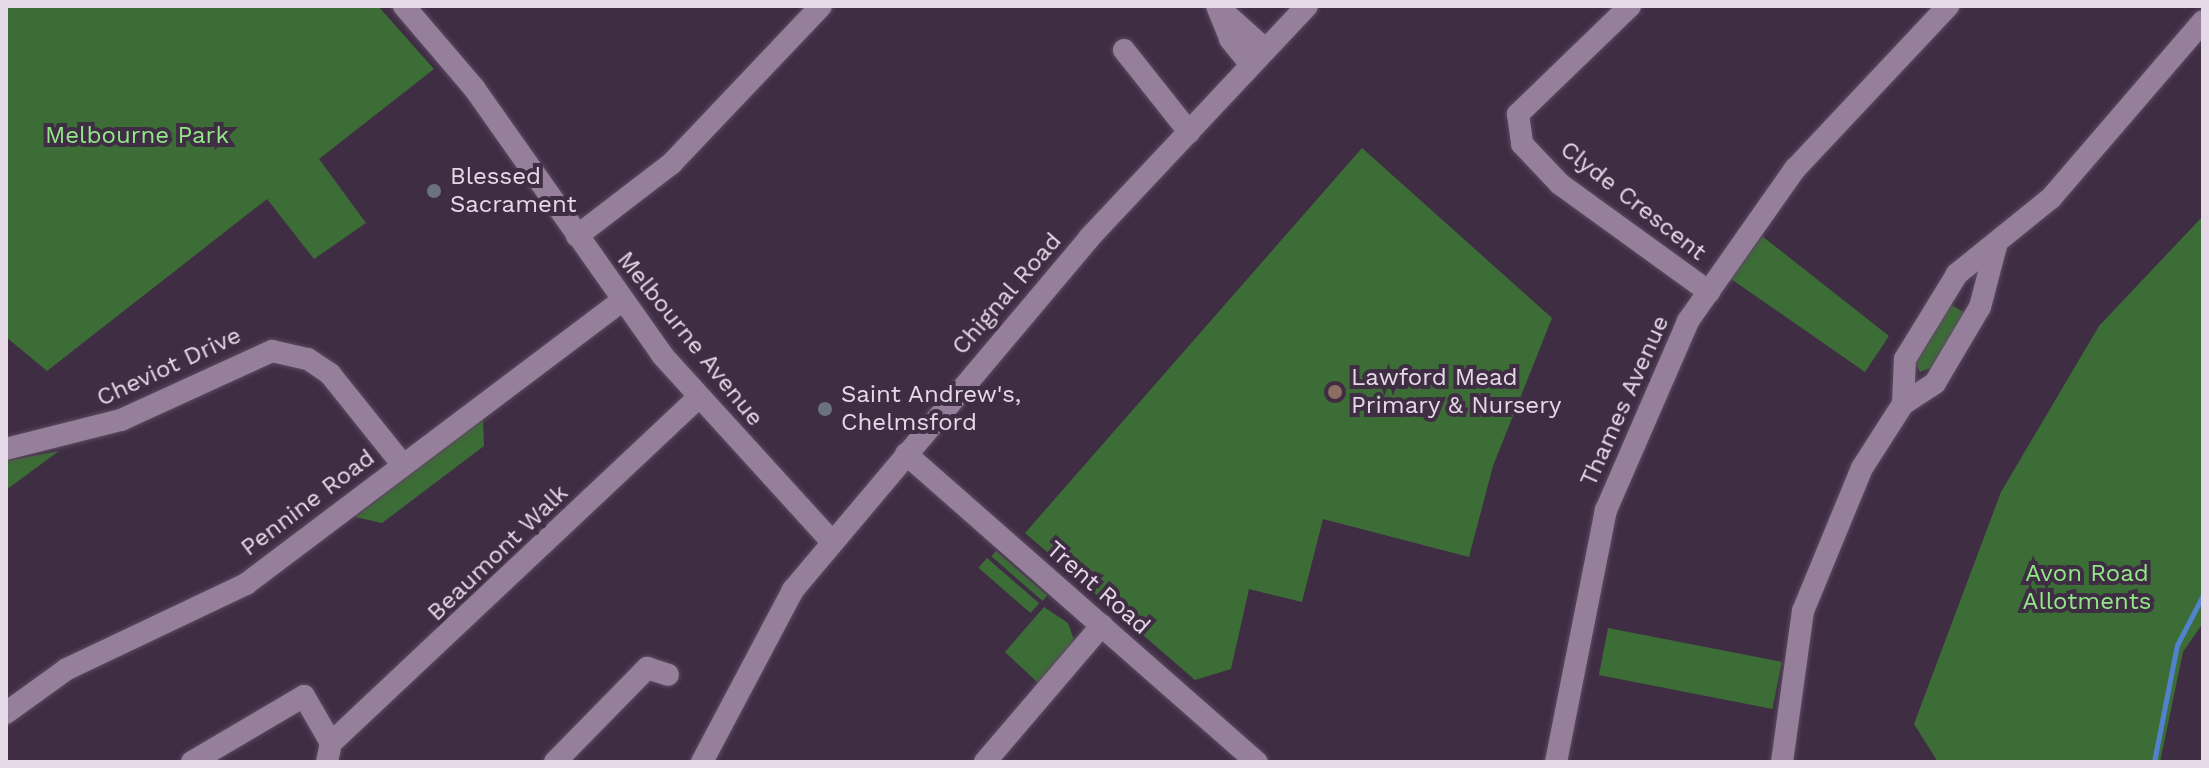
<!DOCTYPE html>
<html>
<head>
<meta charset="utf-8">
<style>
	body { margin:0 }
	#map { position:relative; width:2209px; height:768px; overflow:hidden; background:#3f2d44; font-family:"Work Sans",sans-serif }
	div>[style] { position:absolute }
	.green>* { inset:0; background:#3c6d36; transform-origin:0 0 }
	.stream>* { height:5px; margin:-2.5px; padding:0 2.5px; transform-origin:2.5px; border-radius:2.5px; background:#5282cc }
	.roads { filter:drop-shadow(0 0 2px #5b4b5f) drop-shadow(0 0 2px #5b4b5f) }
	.minor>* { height:22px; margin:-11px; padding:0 11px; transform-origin:11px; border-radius:11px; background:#957f9b }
	.dots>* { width:22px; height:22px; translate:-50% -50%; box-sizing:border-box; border:4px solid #3f2d44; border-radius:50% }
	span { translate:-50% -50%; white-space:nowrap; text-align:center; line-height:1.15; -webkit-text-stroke:8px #3f2d44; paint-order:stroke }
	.park-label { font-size:24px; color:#92e786 }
	.poi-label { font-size:24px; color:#e5d9e8 }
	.left { translate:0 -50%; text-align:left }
	.street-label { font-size:24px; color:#e5d9e8 }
	.frame { position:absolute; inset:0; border:8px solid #e5d9e8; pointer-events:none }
</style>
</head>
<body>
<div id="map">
	<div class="green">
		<div style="clip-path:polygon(6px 6px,378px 6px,434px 69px,319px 159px,366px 223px,314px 259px,267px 199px,47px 371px,6px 337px)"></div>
		<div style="clip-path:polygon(1362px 148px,1552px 318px,1493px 466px,1469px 557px,1323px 519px,1302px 602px,1249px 589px,1231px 669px,1195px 680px,1025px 533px)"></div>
		<div style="clip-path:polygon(2203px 216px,2203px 623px,2183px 652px,2160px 762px,1938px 762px,1914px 724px,2001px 492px,2099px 326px)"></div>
		<div style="clip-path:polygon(1762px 236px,1889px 336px,1865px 372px,1731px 279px)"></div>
		<div style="clip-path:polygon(1946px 302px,1965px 313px,1933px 367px,1920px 372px,1912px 357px)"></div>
		<div style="clip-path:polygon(483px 418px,484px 446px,382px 523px,355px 517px)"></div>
		<div style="clip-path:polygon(59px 451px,6px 490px,6px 461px)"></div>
		<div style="left:996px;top:551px;width:68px;height:7px;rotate:41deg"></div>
		<div style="left:987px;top:558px;width:69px;height:13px;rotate:41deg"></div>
		<div style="clip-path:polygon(1044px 607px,1068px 623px,1074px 640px,1038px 683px,1005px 652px)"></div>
		<div style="left:1608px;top:628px;width:177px;height:48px;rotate:11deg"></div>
	</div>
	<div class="stream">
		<div style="left:2154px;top:762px;width:119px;rotate:-78.9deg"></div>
		<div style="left:2177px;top:645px;width:56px;rotate:-62.5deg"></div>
	</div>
	<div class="roads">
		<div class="minor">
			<div style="left:404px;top:6px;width:108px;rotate:49.5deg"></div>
			<div style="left:474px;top:88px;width:327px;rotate:54.8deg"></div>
			<div style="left:662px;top:355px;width:253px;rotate:47.7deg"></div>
			<div style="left:1217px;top:6px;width:35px;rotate:68deg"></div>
			<div style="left:1230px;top:39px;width:33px;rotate:51deg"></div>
			<div style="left:1630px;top:6px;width:156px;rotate:136deg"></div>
			<div style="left:1518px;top:114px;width:30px;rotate:82deg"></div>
			<div style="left:1522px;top:144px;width:55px;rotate:46.5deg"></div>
			<div style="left:1560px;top:184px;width:184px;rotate:35.9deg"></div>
			<div style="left:1218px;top:7px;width:64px;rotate:41.9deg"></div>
			<div style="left:1124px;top:50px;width:105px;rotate:51.6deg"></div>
			<div style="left:577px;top:236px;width:120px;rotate:-37.5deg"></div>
			<div style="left:672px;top:163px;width:216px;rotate:-46.5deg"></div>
			<div style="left:1903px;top:404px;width:45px;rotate:-87.5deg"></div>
			<div style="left:1905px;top:359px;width:100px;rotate:-58.5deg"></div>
			<div style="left:1957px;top:274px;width:121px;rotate:-39deg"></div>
			<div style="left:2051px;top:198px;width:233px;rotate:-49.3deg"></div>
			<div style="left:6px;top:449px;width:119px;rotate:-14.2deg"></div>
			<div style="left:121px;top:420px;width:166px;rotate:-24.6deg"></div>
			<div style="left:272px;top:351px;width:37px;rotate:13deg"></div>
			<div style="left:308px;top:359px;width:27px;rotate:34deg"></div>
			<div style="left:330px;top:374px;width:115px;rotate:51.3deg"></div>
			<div style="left:906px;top:454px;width:467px;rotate:41.3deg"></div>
			<div style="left:6px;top:713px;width:75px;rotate:-35.8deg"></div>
			<div style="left:67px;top:669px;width:198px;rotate:-25.4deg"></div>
			<div style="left:246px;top:584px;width:470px;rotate:-37deg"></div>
			<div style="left:331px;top:743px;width:505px;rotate:-43.24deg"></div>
			<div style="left:192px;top:762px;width:130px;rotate:-30.5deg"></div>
			<div style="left:304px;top:696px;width:54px;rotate:60.1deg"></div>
			<div style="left:331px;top:743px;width:19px;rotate:102deg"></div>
			<div style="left:555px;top:762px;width:132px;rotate:-45.6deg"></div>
			<div style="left:647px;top:668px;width:22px;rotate:18deg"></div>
			<div style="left:702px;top:762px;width:195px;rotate:-62.1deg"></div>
			<div style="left:793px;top:590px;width:460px;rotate:-49.9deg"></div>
			<div style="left:1089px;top:238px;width:318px;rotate:-46.8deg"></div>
			<div style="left:985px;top:762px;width:180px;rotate:-49.5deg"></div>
			<div style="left:1556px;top:762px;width:257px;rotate:-78.8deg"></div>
			<div style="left:1606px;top:510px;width:206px;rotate:-66.5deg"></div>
			<div style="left:1688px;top:321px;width:186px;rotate:-54.9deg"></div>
			<div style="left:1795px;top:169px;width:224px;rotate:-46.8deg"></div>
			<div style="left:1782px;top:762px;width:152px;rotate:-82.1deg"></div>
			<div style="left:1803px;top:611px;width:155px;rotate:-67.6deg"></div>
			<div style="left:1862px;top:468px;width:76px;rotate:-57.4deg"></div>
			<div style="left:1903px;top:404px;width:38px;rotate:-33deg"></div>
			<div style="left:1935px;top:383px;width:88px;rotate:-59.4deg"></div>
			<div style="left:1980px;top:307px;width:63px;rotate:-75.3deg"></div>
		</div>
	</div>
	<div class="dots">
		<div style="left:434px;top:191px;background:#6b7280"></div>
		<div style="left:1335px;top:392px;background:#8d6e63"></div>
		<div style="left:825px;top:409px;background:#6b7280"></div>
	</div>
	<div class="park-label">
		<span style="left:137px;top:136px">Melbourne Park</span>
		<span style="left:2087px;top:588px">Avon Road<br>Allotments</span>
	</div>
	<div class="poi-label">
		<span class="left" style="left:450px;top:191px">Blessed<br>Sacrament</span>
		<span class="left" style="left:1351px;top:392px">Lawford Mead<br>Primary &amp; Nursery</span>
		<span class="left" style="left:841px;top:409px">Saint Andrew's,<br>Chelmsford</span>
	</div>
	<div class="street-label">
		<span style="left:1633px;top:201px;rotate:38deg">Clyde Crescent</span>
		<span style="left:1007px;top:294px;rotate:-49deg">Chignal Road</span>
		<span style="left:690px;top:339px;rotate:51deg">Melbourne Avenue</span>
		<span style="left:169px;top:367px;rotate:-25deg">Cheviot Drive</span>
		<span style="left:1625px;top:401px;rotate:-66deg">Thames Avenue</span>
		<span style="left:308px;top:503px;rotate:-37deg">Pennine Road</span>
		<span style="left:498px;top:553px;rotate:-44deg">Beaumont Walk</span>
		<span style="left:1098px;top:588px;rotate:41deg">Trent Road</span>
	</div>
	<div class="frame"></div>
</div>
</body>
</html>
